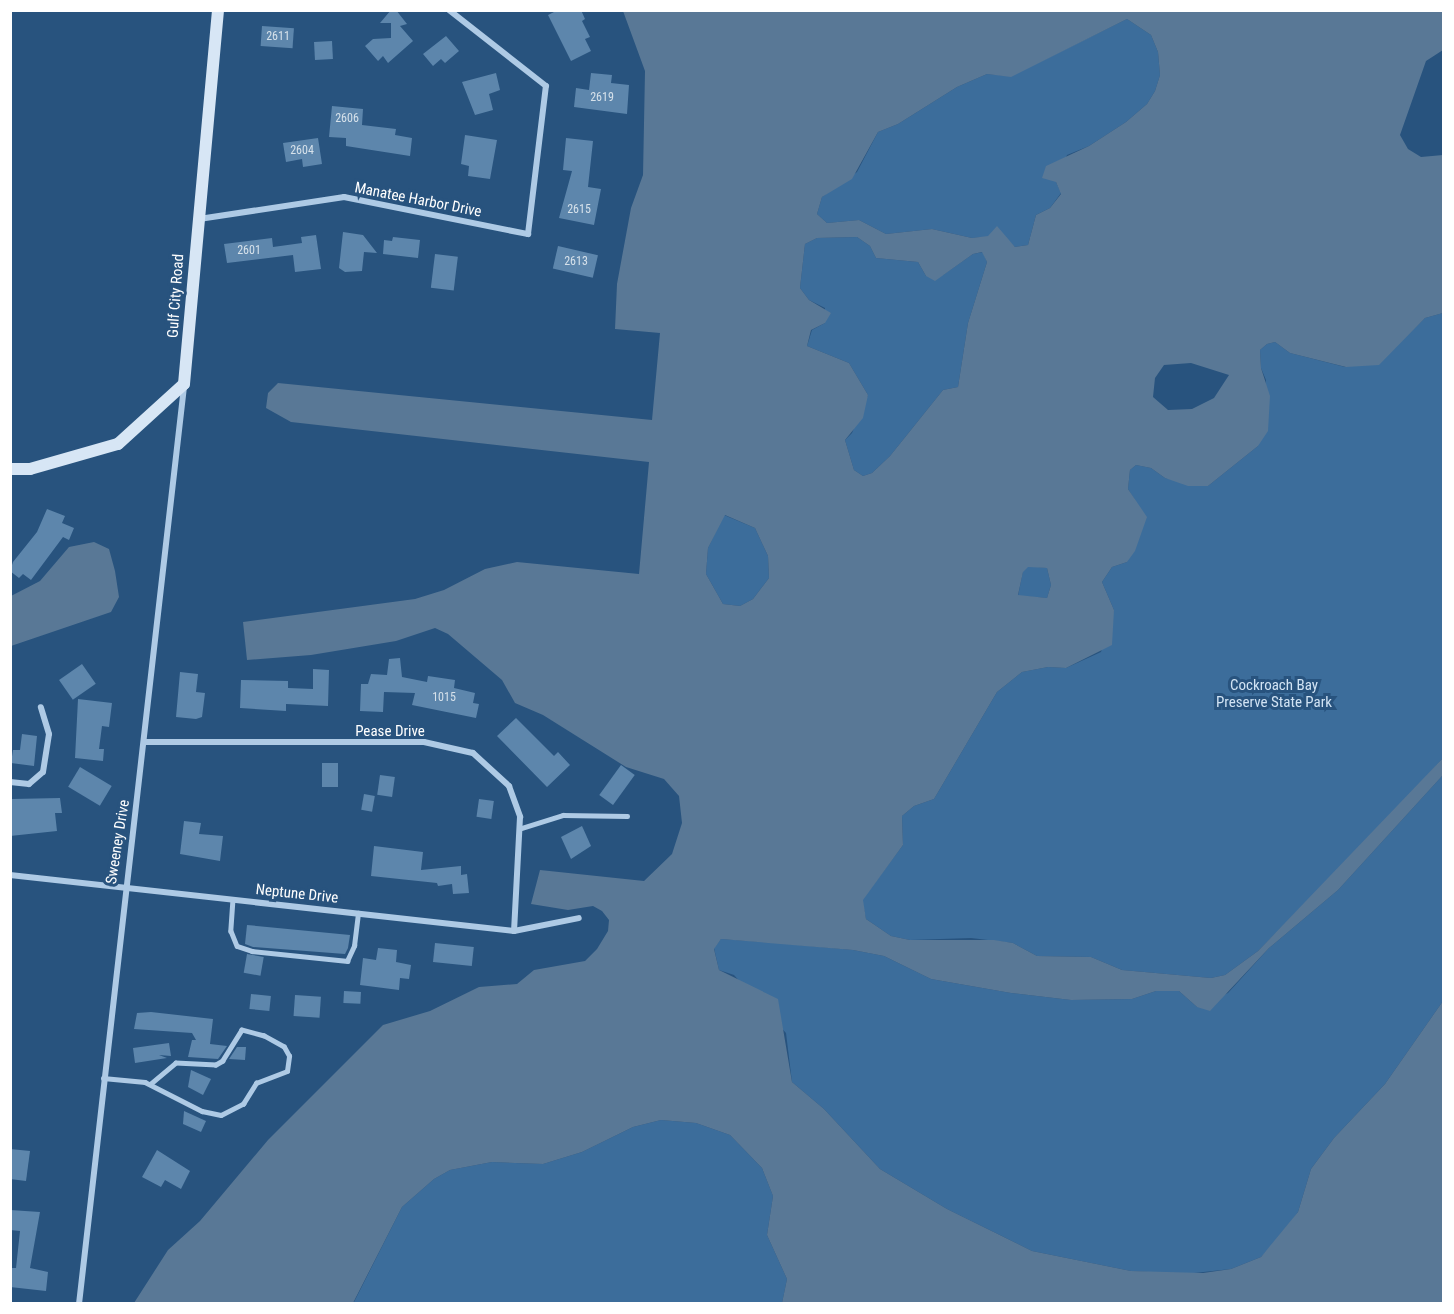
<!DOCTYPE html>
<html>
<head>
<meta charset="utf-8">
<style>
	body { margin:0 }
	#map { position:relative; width:1454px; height:1314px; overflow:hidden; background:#28537e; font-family:"Roboto Condensed",sans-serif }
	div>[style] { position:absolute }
	.green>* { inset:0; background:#3c6d9b }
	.water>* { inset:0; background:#597896 }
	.building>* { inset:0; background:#5d86ac; transform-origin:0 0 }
	.lane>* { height:4.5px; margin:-2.25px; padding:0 2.25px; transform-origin:2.25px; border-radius:2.25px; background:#aecae5 }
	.street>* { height:6px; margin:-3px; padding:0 3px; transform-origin:3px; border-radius:3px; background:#aecae5 }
	.secondary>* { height:12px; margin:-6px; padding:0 6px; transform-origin:6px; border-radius:6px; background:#d7e6f5 }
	span { translate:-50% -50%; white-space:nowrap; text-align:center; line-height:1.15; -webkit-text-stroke:6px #28537e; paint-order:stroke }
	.number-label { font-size:12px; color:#d6e1ea }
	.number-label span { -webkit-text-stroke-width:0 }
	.street-label { font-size:15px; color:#fff }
	.park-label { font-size:15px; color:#d1e3f4 }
	.frame { position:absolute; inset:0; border:12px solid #fff; pointer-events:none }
</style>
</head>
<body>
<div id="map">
	<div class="green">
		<div style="clip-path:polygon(1127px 19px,1151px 35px,1158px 52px,1160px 75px,1155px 91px,1147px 104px,1126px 122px,1089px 146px,1067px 155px,1056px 182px,1061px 193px,1050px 208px,1036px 215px,1028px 245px,1015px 247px,1004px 236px,972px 238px,932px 229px,886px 234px,859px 220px,827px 223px,817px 214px,822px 197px,857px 172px,878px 132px,898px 124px,957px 87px,987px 74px,1011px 76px)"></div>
		<div style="clip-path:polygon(857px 237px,870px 246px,876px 258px,918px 262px,926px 276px,943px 275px,973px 254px,983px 252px,987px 262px,968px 323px,958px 387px,943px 390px,890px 456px,872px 473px,863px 476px,854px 470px,845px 440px,852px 433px,868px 395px,849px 363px,807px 346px,812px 330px,825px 323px,825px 308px,809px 300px,800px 288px,805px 244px,817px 238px)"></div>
		<div style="clip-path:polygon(1443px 313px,1443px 758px,1388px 819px,1258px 951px,1225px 975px,1211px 978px,1122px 970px,1091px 957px,1037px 956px,1013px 943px,971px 938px,910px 940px,891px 936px,866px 919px,862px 900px,903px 845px,902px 816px,914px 806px,934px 799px,997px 692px,1022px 672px,1048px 667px,1066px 668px,1101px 652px,1114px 610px,1102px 582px,1112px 567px,1127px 562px,1135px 500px,1128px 489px,1130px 470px,1136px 465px,1151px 468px,1165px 478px,1208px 486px,1258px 446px,1266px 380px,1261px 368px,1260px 350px,1267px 344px,1275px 342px,1290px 353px,1345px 367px,1392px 350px,1425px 318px)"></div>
		<div style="clip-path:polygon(724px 515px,755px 528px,768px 556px,769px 578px,753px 599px,740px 606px,723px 604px,706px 574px,708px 548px)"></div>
		<div style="clip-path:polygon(1028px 566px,1047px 568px,1051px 585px,1047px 598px,1018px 596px,1023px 571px)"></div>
		<div style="clip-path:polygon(1443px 775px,1443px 1001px,1385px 1084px,1334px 1138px,1311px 1169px,1298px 1212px,1282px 1234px,1261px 1257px,1231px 1269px,1185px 1274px,1131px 1271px,1032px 1251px,947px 1209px,880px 1169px,824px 1109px,792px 1082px,786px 1033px,734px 975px,719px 970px,714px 948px,721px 939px,778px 943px,853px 950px,884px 956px,931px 979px,1011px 993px,1071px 1000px,1132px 999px,1156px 991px,1179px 991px,1197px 1007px,1228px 993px,1269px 948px,1338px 890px)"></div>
		<div style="clip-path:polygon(661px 1120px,696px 1123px,730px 1135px,762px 1168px,773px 1196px,767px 1235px,787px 1279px,782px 1303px,353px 1304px,402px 1207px,434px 1179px,450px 1170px,492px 1162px,543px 1164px,582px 1152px,633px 1127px)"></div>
	</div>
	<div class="water">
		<div style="clip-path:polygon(evenodd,623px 11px,1443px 11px,1443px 50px,1426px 61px,1400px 135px,1408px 149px,1421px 157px,1443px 155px,1443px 313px,1425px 318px,1379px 365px,1346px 367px,1290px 353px,1275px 342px,1267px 344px,1260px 350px,1261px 368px,1270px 396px,1268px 431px,1258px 446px,1208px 486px,1188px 486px,1165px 478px,1151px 468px,1136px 465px,1130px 470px,1128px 489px,1147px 517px,1135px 551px,1127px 562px,1112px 567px,1102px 582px,1114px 610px,1112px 645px,1066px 668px,1048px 667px,1022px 672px,997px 692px,934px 799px,914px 806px,902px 816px,903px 845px,863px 900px,866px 919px,891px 936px,910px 940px,994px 940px,1013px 943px,1037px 956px,1091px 957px,1122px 970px,1211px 978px,1225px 975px,1258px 951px,1443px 758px,1443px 775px,1338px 890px,1269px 948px,1210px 1011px,1197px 1007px,1179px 991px,1156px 991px,1132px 999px,1071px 1000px,1011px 993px,931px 979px,884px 956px,853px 950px,721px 939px,714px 949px,719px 970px,778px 999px,792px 1082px,824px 1109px,880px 1169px,947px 1209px,1032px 1251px,1131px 1271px,1203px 1273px,1231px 1269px,1261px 1257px,1298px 1212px,1311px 1169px,1334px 1138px,1385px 1084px,1443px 1001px,1443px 1303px,782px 1303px,787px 1279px,767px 1235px,773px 1196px,762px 1168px,730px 1135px,696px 1123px,661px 1120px,633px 1127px,582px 1152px,543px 1164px,492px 1162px,450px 1170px,434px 1179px,402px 1207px,353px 1303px,134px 1303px,168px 1250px,200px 1221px,268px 1140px,383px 1025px,430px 1011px,479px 987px,517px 984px,534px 970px,585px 961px,597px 949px,608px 931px,609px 920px,602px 911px,593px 906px,568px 910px,531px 904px,540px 870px,644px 881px,672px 854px,682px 823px,679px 796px,664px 779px,626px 767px,543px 715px,515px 703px,502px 680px,448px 634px,435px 628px,396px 641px,311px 655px,247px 660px,243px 622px,415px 599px,444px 590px,485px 569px,517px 562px,639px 574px,649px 462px,291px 422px,266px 408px,268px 393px,278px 383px,652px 420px,660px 333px,615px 329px,617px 284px,631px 208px,643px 175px,645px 71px,623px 11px,1127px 19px,1151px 35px,1158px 52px,1160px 75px,1155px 91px,1147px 104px,1126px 122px,1089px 146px,1046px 166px,1042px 178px,1056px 182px,1061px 194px,1050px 208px,1036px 215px,1028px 245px,1015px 247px,997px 226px,988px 236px,972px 238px,932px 229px,886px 234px,859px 220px,827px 223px,817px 214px,822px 197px,852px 179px,878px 132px,898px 124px,957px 87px,987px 74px,1011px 77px,1127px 19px,623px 11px,857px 237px,870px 246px,876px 258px,918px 262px,926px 276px,935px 281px,973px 254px,982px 252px,987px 262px,968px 323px,958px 387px,943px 390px,890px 456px,872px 473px,863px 476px,854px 470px,845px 440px,863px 418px,868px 395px,849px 363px,807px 346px,811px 330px,825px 323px,831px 313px,809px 300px,800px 288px,805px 244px,817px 238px,857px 237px,623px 11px,1191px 363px,1229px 375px,1214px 398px,1192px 409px,1168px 410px,1153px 397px,1155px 378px,1164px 365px,1191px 363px,623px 11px,725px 515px,755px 528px,768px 556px,769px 578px,753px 599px,740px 606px,723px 604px,706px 574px,708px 548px,725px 515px,623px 11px,1028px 567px,1047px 568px,1051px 585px,1047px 598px,1018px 595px,1023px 572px,1028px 567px)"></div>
		<div style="clip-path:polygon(94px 542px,109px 549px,115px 571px,119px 597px,111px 612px,11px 646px,11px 596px,40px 581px,69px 547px)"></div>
	</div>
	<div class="building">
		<div style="clip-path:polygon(391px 10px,396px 10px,407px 24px,400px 26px,413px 41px,388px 63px,383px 56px,378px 61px,365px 46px,373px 39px,391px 38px,391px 23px,380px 23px)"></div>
		<div style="clip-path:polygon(558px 10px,581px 10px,585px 19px,582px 21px,590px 37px,585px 39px,591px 51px,571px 61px,548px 15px)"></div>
		<div style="left:262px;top:26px;width:32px;height:20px;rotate:4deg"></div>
		<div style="clip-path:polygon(446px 36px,459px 51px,445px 63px,441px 59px,433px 66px,423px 54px)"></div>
		<div style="left:332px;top:41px;width:18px;height:18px;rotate:87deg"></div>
		<div style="clip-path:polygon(496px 73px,500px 90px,489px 94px,493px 110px,475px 115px,462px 82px)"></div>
		<div style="clip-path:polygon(591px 73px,612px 75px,611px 83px,629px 85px,627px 114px,574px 107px,576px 88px,589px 90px)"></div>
		<div style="clip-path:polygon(332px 106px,363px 109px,362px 125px,396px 129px,395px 135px,412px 138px,410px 156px,346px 146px,346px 138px,329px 137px)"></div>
		<div style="clip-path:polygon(465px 135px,497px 140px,490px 179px,468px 176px,469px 166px,461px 164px)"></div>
		<div style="clip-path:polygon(318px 138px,322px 164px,303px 167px,302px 159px,286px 162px,283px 143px)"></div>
		<div style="clip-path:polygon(566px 138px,593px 141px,588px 187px,601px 189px,594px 225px,559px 218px,572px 171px,563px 170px)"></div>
		<div style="clip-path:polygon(343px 232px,363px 235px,377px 253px,364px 252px,362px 271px,345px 272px,339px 268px)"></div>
		<div style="clip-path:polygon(316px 235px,321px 269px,295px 272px,293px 255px,227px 263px,224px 244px,272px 238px,273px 247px,302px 243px,301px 237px)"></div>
		<div style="clip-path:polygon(393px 237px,420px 240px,418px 258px,383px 254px,384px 240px,392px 241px)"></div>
		<div style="left:558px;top:246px;width:41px;height:23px;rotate:13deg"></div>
		<div style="left:435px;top:254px;width:23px;height:34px;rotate:7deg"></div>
		<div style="clip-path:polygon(47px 509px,65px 516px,62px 523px,74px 528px,69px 540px,63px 537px,31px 580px,23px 574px,19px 578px,10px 571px,13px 562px,37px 532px)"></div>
		<div style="clip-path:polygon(400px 658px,402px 677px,427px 682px,428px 676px,455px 680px,454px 688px,475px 693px,473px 703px,479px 704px,476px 718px,412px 705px,415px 693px,384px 692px,383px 712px,360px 711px,361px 684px,368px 684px,371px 674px,387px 675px,389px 659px)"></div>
		<div style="left:82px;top:664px;width:24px;height:28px;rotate:55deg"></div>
		<div style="clip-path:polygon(313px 669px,329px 670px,328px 706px,286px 704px,286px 711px,240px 708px,241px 680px,288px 681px,288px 688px,313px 689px)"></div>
		<div style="clip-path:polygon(180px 672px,198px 674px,196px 692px,205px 693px,202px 717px,196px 719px,176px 717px)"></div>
		<div style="clip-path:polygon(78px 699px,112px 703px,109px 727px,102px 726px,99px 749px,104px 749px,103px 761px,75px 758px)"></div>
		<div style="clip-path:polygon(516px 718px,554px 756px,558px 752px,570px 765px,547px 787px,497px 736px)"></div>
		<div style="clip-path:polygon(22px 734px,37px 736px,34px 766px,11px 763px,13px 750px,20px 750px)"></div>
		<div style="left:322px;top:763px;width:16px;height:24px"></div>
		<div style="left:621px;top:765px;width:17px;height:37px;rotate:36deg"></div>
		<div style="left:80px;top:767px;width:37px;height:23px;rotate:31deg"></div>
		<div style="left:380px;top:775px;width:15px;height:20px;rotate:8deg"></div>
		<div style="left:364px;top:794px;width:11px;height:16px;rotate:10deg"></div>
		<div style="clip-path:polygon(60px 798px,62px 813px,55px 813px,57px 831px,10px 836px,12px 799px)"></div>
		<div style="left:479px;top:799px;width:15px;height:18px;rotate:8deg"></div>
		<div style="clip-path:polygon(184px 821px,201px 823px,199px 834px,223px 836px,220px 861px,180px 854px)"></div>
		<div style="clip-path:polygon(582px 826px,591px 846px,571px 859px,561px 837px)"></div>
		<div style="clip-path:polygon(374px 846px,423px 852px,421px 870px,461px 866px,461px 875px,467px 874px,469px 893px,453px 894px,452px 884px,438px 886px,437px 883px,371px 876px)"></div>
		<div style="clip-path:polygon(247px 925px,350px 935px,348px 948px,345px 954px,253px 947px,245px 944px)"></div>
		<div style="left:435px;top:943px;width:39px;height:19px;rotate:6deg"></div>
		<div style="clip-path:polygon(378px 948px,397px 950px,396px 962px,411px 965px,409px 979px,400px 978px,399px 990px,360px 985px,363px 958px,376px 960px)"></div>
		<div style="left:247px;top:954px;width:17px;height:19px;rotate:10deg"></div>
		<div style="left:344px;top:991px;width:17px;height:12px;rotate:3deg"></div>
		<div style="left:251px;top:994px;width:20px;height:15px;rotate:6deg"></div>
		<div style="left:295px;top:995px;width:26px;height:21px;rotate:4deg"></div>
		<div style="clip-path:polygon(151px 1012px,213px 1019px,210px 1044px,227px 1046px,218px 1059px,188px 1057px,192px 1040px,196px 1040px,192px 1033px,134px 1029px,137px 1013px)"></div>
		<div style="clip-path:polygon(169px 1043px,171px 1056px,159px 1055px,167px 1058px,135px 1063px,133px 1048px)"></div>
		<div style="clip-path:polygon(237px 1047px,246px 1047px,245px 1060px,229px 1059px)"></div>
		<div style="clip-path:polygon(191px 1070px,211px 1079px,203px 1095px,188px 1087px)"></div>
		<div style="clip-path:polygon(184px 1111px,206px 1121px,201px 1132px,183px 1124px)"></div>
		<div style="clip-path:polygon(10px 1149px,30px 1151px,26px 1181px,10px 1179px)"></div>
		<div style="clip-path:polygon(157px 1150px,190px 1171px,181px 1189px,165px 1180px,161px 1187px,142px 1177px)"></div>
		<div style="clip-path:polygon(10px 1210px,40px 1212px,30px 1268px,48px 1272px,46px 1291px,10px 1287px,10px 1268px,16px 1268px,20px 1231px,10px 1230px)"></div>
	</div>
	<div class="lane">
		<div style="left:522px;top:828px;width:43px;rotate:-17.6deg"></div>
		<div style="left:563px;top:815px;width:64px;rotate:0.9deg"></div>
		<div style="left:233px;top:899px;width:32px;rotate:94deg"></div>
		<div style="left:231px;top:931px;width:16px;rotate:68deg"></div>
		<div style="left:237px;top:946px;width:16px;rotate:18deg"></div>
		<div style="left:252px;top:951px;width:96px;rotate:6deg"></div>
		<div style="left:347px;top:961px;width:17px;rotate:-65deg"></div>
		<div style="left:354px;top:946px;width:33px;rotate:-83deg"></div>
		<div style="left:103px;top:1078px;width:42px;rotate:5.4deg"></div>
		<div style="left:145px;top:1082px;width:64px;rotate:27deg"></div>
		<div style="left:202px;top:1111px;width:19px;rotate:12deg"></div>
		<div style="left:221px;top:1115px;width:25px;rotate:-27deg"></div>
		<div style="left:243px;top:1104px;width:25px;rotate:-58deg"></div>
		<div style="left:256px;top:1083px;width:33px;rotate:-21deg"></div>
		<div style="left:287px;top:1071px;width:15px;rotate:-82deg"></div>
		<div style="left:289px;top:1056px;width:10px;rotate:-119deg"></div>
		<div style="left:284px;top:1047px;width:23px;rotate:-151deg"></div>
		<div style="left:264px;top:1036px;width:23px;rotate:-165deg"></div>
		<div style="left:242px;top:1030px;width:36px;rotate:122deg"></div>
		<div style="left:223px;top:1061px;width:8px;rotate:150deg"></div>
		<div style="left:216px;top:1065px;width:40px;rotate:-177.1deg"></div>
		<div style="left:176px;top:1063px;width:33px;rotate:140deg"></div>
	</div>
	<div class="street">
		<div style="left:199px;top:219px;width:147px;rotate:-8.6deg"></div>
		<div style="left:344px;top:197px;width:188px;rotate:11.4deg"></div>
		<div style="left:528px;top:234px;width:149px;rotate:-83.1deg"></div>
		<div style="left:546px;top:86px;width:123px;rotate:-141.9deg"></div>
		<div style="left:146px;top:742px;width:278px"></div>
		<div style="left:424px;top:742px;width:50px;rotate:12.7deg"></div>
		<div style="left:473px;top:753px;width:49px;rotate:42.5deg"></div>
		<div style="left:509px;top:786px;width:33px;rotate:70deg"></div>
		<div style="left:520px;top:817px;width:114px;rotate:93deg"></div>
		<div style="left:10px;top:782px;width:19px;rotate:6deg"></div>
		<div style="left:29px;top:784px;width:18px;rotate:-41deg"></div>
		<div style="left:43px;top:772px;width:38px;rotate:-81deg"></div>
		<div style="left:49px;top:734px;width:28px;rotate:-107deg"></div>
		<div style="left:10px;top:875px;width:507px;rotate:6.34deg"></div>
		<div style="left:514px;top:931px;width:66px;rotate:-11.3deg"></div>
		<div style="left:79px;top:1304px;width:924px;rotate:-83.47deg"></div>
	</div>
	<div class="secondary">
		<div style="left:10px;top:469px;width:20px"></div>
		<div style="left:30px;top:469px;width:91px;rotate:-15.9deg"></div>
		<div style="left:118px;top:444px;width:89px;rotate:-42.3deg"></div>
		<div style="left:184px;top:384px;width:376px;rotate:-84.8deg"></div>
	</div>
	<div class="number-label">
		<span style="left:278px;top:37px">2611</span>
		<span style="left:602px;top:98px">2619</span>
		<span style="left:347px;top:119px">2606</span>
		<span style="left:302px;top:151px">2604</span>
		<span style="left:579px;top:210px">2615</span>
		<span style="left:249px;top:251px">2601</span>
		<span style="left:576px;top:262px">2613</span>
		<span style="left:444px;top:698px">1015</span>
	</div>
	<div class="street-label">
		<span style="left:418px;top:200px;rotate:11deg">Manatee Harbor Drive</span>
		<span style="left:176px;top:296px;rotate:-86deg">Gulf City Road</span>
		<span style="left:390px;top:732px">Pease Drive</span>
		<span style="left:118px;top:842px;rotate:-81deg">Sweeney Drive</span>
		<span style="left:297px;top:894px;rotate:6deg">Neptune Drive</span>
	</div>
	<div class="park-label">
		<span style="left:1274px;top:694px">Cockroach Bay<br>Preserve State Park</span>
	</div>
	<div class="frame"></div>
</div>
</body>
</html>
